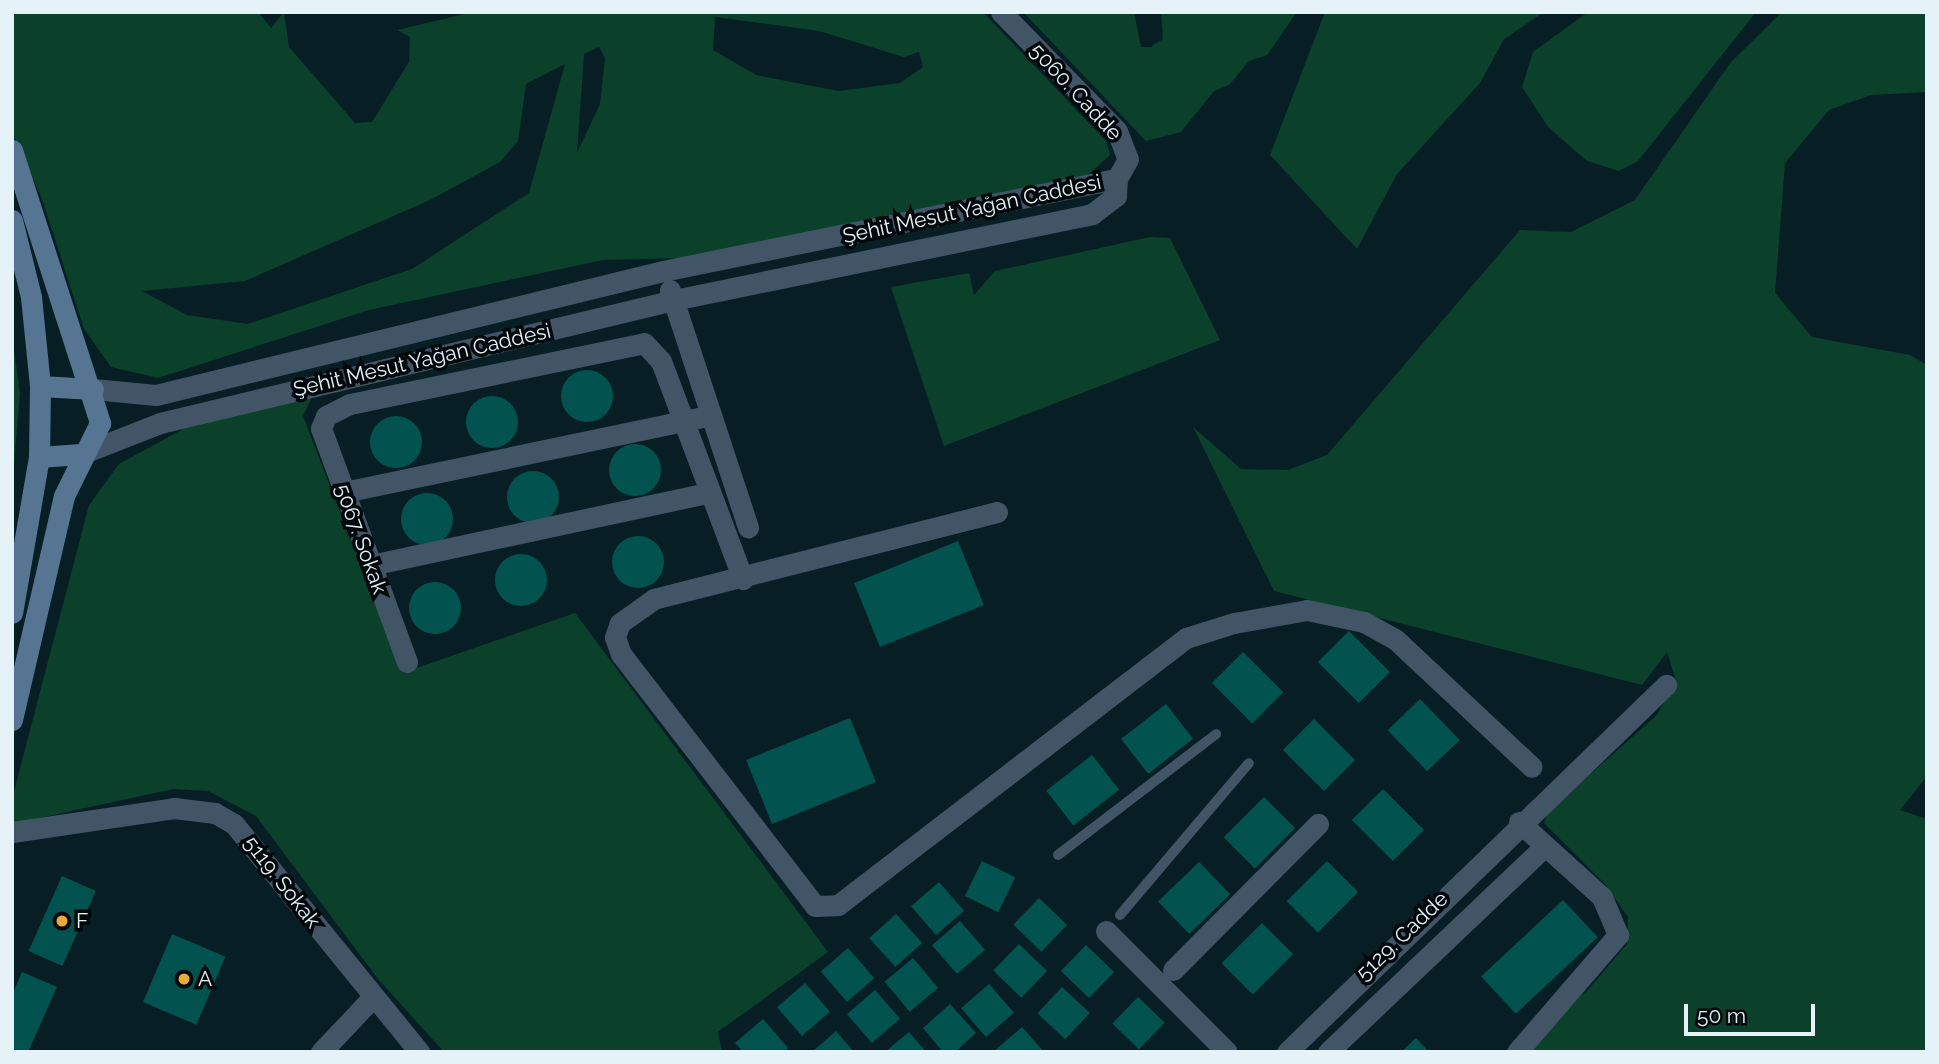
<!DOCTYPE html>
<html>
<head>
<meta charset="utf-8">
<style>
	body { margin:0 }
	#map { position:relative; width:1939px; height:1064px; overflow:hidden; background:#071e25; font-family:Raleway,sans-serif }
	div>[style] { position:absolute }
	.green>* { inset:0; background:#0b402b }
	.building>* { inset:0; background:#025350; transform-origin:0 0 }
	.round { border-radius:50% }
	.lane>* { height:10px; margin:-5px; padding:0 5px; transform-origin:5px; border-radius:5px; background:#415567 }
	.street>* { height:21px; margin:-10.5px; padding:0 10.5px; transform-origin:10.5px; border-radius:10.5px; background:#415567 }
	.secondary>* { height:21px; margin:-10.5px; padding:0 10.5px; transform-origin:10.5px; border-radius:10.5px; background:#567592 }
	.dots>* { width:19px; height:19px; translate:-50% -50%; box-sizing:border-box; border:4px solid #01070a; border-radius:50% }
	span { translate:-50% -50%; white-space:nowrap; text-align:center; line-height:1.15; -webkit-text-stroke:7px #01070a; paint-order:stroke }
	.street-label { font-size:21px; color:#e5f3f8 }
	.poi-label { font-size:21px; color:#e5f3f8 }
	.left { translate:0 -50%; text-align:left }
	.frame { position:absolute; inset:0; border:14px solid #e5f3f8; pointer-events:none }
	.scale { position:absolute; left:1684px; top:1004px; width:131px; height:32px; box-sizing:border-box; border:4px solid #e5f3f8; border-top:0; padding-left:9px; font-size:21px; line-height:24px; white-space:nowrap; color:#e5f3f8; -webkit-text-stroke:5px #01070a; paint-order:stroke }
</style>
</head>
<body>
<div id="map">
	<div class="green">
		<div style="clip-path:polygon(evenodd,12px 12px,258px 12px,271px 28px,284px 12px,289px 47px,355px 123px,372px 122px,409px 62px,410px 37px,397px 30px,473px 12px,983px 12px,1106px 141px,1110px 155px,1087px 176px,682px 258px,603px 260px,369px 310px,158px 378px,111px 367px,84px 329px,42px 199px,12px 132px,12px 12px,715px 17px,819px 31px,904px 57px,919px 52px,923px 67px,900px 83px,838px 91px,756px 75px,713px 50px,715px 17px,12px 12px,599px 47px,605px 58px,600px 104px,577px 153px,584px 54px,599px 47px,12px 12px,565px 64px,529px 193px,412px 269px,248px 324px,187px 315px,142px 291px,245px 281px,430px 200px,500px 162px,518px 141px,526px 84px,565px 64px)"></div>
		<div style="clip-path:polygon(1023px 12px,1134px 12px,1141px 47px,1151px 47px,1163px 39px,1161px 12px,1297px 12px,1267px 55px,1249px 61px,1229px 85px,1214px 91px,1181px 132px,1146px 141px)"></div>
		<div style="clip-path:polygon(1325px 12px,1544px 12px,1504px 39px,1480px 83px,1397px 174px,1357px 249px,1270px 155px)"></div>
		<div style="clip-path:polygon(1588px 12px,1756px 12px,1638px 161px,1619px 171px,1587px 161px,1548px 127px,1522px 87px,1533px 52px)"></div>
		<div style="clip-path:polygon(1782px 12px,1927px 12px,1927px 92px,1871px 95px,1829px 110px,1785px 163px,1775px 293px,1812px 337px,1910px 355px,1927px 365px,1927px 776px,1900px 810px,1927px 819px,1927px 1052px,1521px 1052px,1533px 1031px,1587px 991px,1627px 944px,1628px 917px,1604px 883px,1544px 823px,1549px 811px,1657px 715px,1676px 681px,1667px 652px,1642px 685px,1274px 591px,1193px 427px,1241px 469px,1288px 470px,1327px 455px,1520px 230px,1571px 232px,1635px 200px,1731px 62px)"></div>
		<div style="clip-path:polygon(1150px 237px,1170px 238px,1220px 340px,944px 446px,891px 287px,969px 273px,974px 295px,995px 271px)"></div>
		<div style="clip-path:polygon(12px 336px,20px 393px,12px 489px)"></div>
		<div style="clip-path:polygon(312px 397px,303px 416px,398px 663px,411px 670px,575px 613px,828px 952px,718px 1032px,722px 1052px,444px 1052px,378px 979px,256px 816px,208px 791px,173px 789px,12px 824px,12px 799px,89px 505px,119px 464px,185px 428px)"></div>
	</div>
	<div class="building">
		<div class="round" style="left:561px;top:370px;width:52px;height:52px"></div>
		<div class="round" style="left:466px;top:396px;width:52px;height:52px"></div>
		<div class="round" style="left:370px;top:416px;width:52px;height:52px"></div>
		<div class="round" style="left:609px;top:444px;width:52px;height:52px"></div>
		<div class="round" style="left:507px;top:471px;width:52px;height:52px"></div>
		<div class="round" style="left:401px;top:493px;width:52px;height:52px"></div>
		<div class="round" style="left:612px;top:536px;width:52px;height:52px"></div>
		<div style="left:958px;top:541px;width:69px;height:112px;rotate:68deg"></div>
		<div class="round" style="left:495px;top:554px;width:52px;height:52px"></div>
		<div class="round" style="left:409px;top:582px;width:52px;height:52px"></div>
		<div style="left:1349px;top:631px;width:58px;height:44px;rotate:45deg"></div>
		<div style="left:1243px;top:652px;width:57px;height:44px;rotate:45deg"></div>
		<div style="left:1420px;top:699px;width:57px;height:45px;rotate:46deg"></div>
		<div style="left:1166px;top:704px;width:44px;height:57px;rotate:52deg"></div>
		<div style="left:850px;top:718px;width:69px;height:112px;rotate:68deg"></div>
		<div style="left:1314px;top:719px;width:58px;height:44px;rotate:45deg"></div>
		<div style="left:1092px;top:755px;width:44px;height:58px;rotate:52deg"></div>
		<div style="left:1383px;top:789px;width:58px;height:44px;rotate:45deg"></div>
		<div style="left:1264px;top:797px;width:44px;height:57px;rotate:45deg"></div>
		<div style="left:982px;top:861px;width:37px;height:39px;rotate:26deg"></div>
		<div style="left:1327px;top:861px;width:44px;height:57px;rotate:45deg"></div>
		<div style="left:1199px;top:862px;width:45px;height:57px;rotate:46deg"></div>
		<div style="left:62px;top:876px;width:37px;height:82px;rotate:24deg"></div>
		<div style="left:939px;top:882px;width:38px;height:37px;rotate:49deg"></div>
		<div style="left:1039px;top:898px;width:39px;height:37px;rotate:44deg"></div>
		<div style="left:1563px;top:900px;width:51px;height:112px;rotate:47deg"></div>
		<div style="left:896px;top:914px;width:39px;height:36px;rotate:48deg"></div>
		<div style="left:960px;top:921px;width:38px;height:37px;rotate:49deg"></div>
		<div style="left:1262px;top:923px;width:44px;height:57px;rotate:45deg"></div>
		<div style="left:172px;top:934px;width:58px;height:74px;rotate:23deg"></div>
		<div style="left:1019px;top:944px;width:39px;height:37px;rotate:44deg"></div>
		<div style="left:1086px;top:945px;width:39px;height:36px;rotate:44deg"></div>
		<div style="left:848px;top:948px;width:40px;height:36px;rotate:49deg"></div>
		<div style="left:913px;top:958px;width:39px;height:37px;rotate:50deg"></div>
		<div style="clip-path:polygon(22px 972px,57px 987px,28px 1052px,12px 1052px,12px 995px)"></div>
		<div style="left:805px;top:983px;width:38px;height:37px;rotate:49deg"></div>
		<div style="left:989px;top:984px;width:38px;height:37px;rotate:49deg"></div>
		<div style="left:1062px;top:987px;width:38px;height:36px;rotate:43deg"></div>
		<div style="left:875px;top:990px;width:38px;height:37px;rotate:49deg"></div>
		<div style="left:1138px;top:997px;width:37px;height:37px;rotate:44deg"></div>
		<div style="clip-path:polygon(950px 1004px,976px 1033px,955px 1052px,943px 1052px,923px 1028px)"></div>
		<div style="clip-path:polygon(763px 1019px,788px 1048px,784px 1052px,743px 1052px,735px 1043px)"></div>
		<div style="clip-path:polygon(1022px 1027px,1044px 1052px,993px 1052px)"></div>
		<div style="clip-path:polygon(836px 1031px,854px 1052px,812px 1052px)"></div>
		<div style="clip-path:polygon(909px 1032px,926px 1052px,885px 1052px)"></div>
		<div style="clip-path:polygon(1416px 1038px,1429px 1052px,1401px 1052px)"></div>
	</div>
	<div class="lane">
		<div style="left:1058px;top:855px;width:199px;rotate:-37.4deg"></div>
		<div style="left:1120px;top:915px;width:199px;rotate:-49.7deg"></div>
	</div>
	<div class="street">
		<div style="left:1001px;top:12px;width:166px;rotate:45.7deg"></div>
		<div style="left:1117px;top:131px;width:30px;rotate:69deg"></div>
		<div style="left:1128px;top:159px;width:23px;rotate:119deg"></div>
		<div style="left:670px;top:290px;width:250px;rotate:71.8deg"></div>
		<div style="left:93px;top:389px;width:63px;rotate:5.4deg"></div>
		<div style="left:156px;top:395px;width:522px;rotate:-13.74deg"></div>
		<div style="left:663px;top:271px;width:463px;rotate:-11.5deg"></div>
		<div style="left:81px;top:454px;width:85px;rotate:-21.4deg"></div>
		<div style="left:160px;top:423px;width:529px;rotate:-13.46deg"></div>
		<div style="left:674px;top:300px;width:427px;rotate:-11.6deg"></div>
		<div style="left:1092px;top:214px;width:30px;rotate:-37deg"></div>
		<div style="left:1116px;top:196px;width:17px;rotate:-87deg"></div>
		<div style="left:344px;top:492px;width:375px;rotate:-11.8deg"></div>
		<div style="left:997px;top:512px;width:354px;rotate:165.8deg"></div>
		<div style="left:654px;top:599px;width:42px;rotate:144.8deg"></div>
		<div style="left:620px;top:623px;width:15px;rotate:110deg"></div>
		<div style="left:615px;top:637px;width:18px;rotate:71deg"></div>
		<div style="left:621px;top:654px;width:318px;rotate:52.4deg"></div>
		<div style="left:815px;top:906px;width:23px;rotate:-2deg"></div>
		<div style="left:838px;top:905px;width:439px;rotate:-37.5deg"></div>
		<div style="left:1186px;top:638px;width:50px;rotate:-17.4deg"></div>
		<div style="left:1234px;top:623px;width:74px;rotate:-10.1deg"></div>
		<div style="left:1307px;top:610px;width:58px;rotate:11.9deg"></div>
		<div style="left:1364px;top:622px;width:35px;rotate:29deg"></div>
		<div style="left:1395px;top:639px;width:187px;rotate:43.1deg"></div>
		<div style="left:371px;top:565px;width:345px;rotate:-12.1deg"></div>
		<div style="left:407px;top:662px;width:249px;rotate:-110.2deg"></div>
		<div style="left:321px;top:428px;width:13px;rotate:-67deg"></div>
		<div style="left:326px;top:416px;width:27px;rotate:-27deg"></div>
		<div style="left:350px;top:404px;width:300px;rotate:-11.7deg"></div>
		<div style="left:644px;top:343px;width:25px;rotate:47deg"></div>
		<div style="left:661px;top:361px;width:233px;rotate:69.4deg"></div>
		<div style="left:12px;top:832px;width:164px;rotate:-8.4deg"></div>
		<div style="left:174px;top:808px;width:41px;rotate:7deg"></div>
		<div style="left:215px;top:813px;width:22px;rotate:30deg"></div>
		<div style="left:234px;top:824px;width:294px;rotate:50.9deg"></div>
		<div style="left:1106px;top:931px;width:171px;rotate:45deg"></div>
		<div style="left:1173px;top:970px;width:206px;rotate:-45.2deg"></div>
		<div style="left:321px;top:1052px;width:74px;rotate:-46.6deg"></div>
		<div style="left:1287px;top:1052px;width:528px;rotate:-44.08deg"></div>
		<div style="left:1328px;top:1052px;width:299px;rotate:-43.5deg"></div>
		<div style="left:1517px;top:1052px;width:155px;rotate:-49.2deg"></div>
		<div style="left:1618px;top:935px;width:41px;rotate:-112.8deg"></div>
		<div style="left:1602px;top:897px;width:112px;rotate:-137.9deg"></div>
	</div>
	<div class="secondary">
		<div style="left:12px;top:150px;width:287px;rotate:72.1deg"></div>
		<div style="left:100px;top:423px;width:81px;rotate:116.3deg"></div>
		<div style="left:64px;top:496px;width:230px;rotate:103.1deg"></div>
		<div style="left:12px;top:220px;width:79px;rotate:76.1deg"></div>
		<div style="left:31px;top:297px;width:89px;rotate:84.2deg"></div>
		<div style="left:40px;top:386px;width:71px;rotate:90.8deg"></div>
		<div style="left:39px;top:457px;width:158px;rotate:99.8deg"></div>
		<div style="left:40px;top:386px;width:53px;rotate:3.2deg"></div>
		<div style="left:39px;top:457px;width:42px;rotate:-4.1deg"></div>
	</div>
	<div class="dots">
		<div style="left:62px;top:921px;background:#e9ab38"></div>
		<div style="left:184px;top:979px;background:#e9ab38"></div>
	</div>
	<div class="street-label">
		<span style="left:1076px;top:92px;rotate:47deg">5060. Cadde</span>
		<span style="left:972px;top:209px;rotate:-12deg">Şehit Mesut Yağan Caddesi</span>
		<span style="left:422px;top:360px;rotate:-13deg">Şehit Mesut Yağan Caddesi</span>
		<span style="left:361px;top:539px;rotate:70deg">5067. Sokak</span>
		<span style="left:282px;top:882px;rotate:52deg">5119. Sokak</span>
		<span style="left:1402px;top:936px;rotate:-44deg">5129. Cadde</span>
	</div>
	<div class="poi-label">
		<span class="left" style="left:76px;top:921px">F</span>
		<span class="left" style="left:198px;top:979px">A</span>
	</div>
	<div class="frame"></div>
	<div class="scale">50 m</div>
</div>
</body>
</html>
